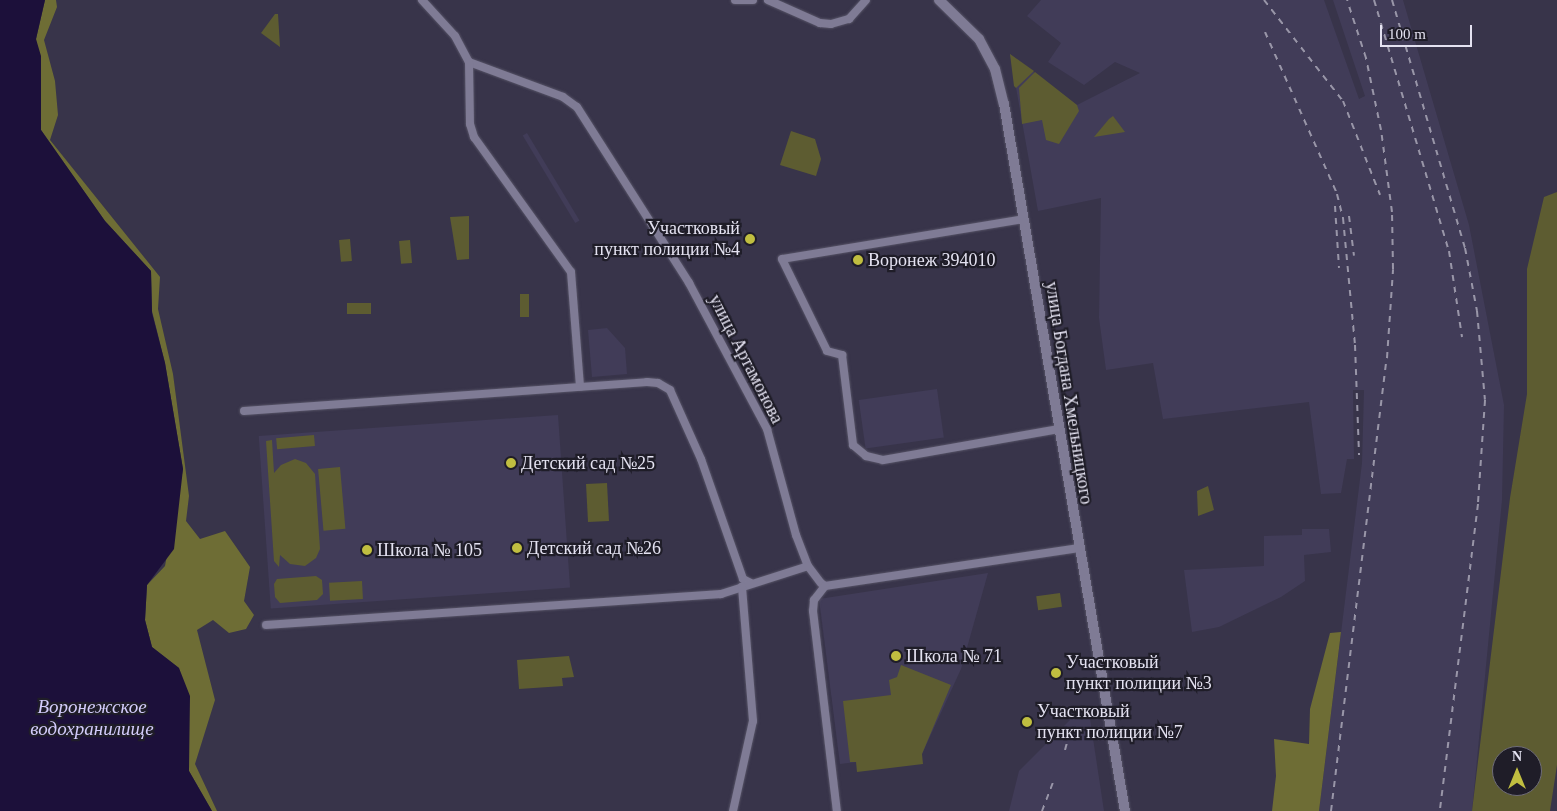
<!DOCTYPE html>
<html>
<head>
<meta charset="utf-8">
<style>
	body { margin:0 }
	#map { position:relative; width:1557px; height:811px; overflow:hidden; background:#38344a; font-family:Georgia,serif }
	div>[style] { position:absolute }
	.built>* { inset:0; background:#413c58; transform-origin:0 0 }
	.green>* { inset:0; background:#5d5c31; transform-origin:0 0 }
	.forest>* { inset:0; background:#6e6d35 }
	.water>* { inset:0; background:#1c103a }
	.roads { filter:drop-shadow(0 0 1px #565366) drop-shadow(0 0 1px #565366) }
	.street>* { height:8px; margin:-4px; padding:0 4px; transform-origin:4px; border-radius:4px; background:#7f7b95 }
	.secondary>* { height:10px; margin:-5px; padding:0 5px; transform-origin:5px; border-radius:5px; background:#7f7b95 }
	.rail>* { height:2px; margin-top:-1px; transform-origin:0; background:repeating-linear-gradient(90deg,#9996a8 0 6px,transparent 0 12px) }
	.dots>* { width:14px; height:14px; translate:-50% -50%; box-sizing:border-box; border:2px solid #1f1d28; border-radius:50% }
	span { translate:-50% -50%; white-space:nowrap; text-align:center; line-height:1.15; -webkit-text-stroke:4.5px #1f1d28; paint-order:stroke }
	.poi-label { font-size:18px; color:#e4e2f1 }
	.right { translate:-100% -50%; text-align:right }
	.left { translate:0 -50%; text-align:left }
	.street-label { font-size:18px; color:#e4e2f1 }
	.water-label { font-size:19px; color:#d3ccfb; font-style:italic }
	.north { position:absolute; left:1492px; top:746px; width:50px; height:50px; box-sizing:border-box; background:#1f1d28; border:1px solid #6e6c78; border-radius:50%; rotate:0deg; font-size:14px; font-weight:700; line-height:20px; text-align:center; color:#e4e2f1 }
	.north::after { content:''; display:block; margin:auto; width:18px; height:22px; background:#c0be40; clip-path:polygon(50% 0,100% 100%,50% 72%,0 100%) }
	.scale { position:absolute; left:1380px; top:25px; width:92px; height:22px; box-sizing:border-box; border:2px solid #e4e2f1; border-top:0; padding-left:6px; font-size:15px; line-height:18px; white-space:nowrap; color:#e4e2f1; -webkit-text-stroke:4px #1f1d28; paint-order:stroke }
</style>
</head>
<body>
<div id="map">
	<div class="built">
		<div style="clip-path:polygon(1041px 0,1324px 0,1359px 99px,1365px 96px,1333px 0,1403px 0,1469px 225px,1504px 405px,1502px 500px,1472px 811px,1319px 811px,1362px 463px,1364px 390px,1353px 390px,1354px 459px,1347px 459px,1341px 493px,1321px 494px,1309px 402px,1163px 419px,1153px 363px,1106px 370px,1099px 318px,1101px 198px,1038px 211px,1010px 54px,1077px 105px,1140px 73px,1115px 62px,1084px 85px,1048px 62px,1061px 43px,1027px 16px)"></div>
		<div style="left:527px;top:133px;width:102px;height:5px;rotate:59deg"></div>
		<div style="clip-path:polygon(607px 328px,625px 348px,627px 374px,592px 377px,588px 330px)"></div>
		<div style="left:937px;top:389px;width:49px;height:79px;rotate:82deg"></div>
		<div style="left:558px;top:415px;width:173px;height:300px;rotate:86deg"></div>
		<div style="clip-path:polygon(1302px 529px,1329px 529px,1331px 552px,1304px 555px,1305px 581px,1281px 597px,1219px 627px,1192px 632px,1184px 570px,1264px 566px,1264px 536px,1302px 535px)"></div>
		<div style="clip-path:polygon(988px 573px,961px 669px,922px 754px,840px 764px,819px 599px)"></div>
		<div style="clip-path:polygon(1084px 706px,1089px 712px,1104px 811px,1009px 811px,1019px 771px)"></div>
	</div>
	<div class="green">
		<div style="clip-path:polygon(275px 14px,278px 14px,280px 47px,261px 33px)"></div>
		<div style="clip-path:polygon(1010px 54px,1034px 71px,1016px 88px,1014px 86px)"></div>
		<div style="clip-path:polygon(1035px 72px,1077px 105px,1079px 111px,1059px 144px,1046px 140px,1042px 120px,1022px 124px,1019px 88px)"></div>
		<div style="clip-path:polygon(1113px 116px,1125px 132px,1094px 137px,1109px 119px)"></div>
		<div style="clip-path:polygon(791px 131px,815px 139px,821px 159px,816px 176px,780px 165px)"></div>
		<div style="clip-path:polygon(evenodd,1557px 192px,1557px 765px,1550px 811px,1472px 811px,1510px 498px,1527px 394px,1527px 269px,1544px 197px,1557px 192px,1502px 756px,1532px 756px,1532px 786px,1502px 786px,1502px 756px)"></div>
		<div style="clip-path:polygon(469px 216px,469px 259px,457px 260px,450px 217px)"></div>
		<div style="left:350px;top:239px;width:22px;height:11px;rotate:85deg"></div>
		<div style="left:410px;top:240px;width:23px;height:11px;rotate:85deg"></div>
		<div style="left:520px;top:294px;width:9px;height:23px"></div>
		<div style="left:371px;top:303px;width:11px;height:24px;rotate:90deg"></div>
		<div style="left:314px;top:435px;width:11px;height:38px;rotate:85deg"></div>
		<div style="clip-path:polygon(272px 440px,274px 473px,281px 465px,295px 459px,306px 463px,315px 474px,320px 549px,316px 558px,305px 566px,290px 564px,280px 555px,279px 567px,274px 561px,266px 441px)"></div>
		<div style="left:340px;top:467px;width:62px;height:22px;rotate:85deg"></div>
		<div style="left:607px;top:483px;width:38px;height:21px;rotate:87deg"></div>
		<div style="clip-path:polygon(1208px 486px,1214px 510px,1198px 516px,1197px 491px)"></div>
		<div style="clip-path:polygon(316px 576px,322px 580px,323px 594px,317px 600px,280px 603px,275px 597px,274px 584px,277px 579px)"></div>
		<div style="left:362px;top:581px;width:18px;height:33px;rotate:87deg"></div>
		<div style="left:1060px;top:593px;width:14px;height:24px;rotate:82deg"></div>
		<div style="clip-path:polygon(569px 656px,574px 677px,562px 678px,563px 686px,519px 689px,517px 660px)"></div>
		<div style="clip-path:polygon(901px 665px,951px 685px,922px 754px,923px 764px,857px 772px,856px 762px,850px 762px,843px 701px,891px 695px,889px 680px,897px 677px)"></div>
	</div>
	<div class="forest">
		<div style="clip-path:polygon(45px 0,56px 0,57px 7px,44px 40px,55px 81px,58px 115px,50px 140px,160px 277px,158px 309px,173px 374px,189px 496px,186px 521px,200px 539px,225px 531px,250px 567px,244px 601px,254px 615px,246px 629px,229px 633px,213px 620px,197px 630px,215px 700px,195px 764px,217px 811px,212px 811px,189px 771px,179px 668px,152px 647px,145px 620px,147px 585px,165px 566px,183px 469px,165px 363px,152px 311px,151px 271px,105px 221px,41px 130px,36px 39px)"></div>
		<div style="clip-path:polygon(1341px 632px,1319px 811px,1272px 811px,1276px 776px,1274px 739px,1309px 744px,1310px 709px,1330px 633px)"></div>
	</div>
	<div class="water">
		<div style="clip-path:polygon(0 0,45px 0,36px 39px,41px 56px,41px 130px,105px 221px,151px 271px,152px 313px,165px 363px,183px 469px,174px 549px,147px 585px,145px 620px,152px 647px,179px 668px,190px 696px,189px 771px,212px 811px,0 811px)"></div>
	</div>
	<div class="roads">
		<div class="street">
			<div style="left:422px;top:0;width:49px;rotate:47.5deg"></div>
			<div style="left:455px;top:36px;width:30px;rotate:62deg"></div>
			<div style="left:469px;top:62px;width:100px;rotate:20.4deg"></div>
			<div style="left:563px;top:97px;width:17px;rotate:36deg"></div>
			<div style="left:577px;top:107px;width:209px;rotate:57.5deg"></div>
			<div style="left:689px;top:283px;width:166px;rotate:61.9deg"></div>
			<div style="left:767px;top:429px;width:110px;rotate:74.7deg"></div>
			<div style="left:796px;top:535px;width:33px;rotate:69deg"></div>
			<div style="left:808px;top:566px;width:21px;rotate:53deg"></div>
			<div style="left:821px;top:583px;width:5px;rotate:37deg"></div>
			<div style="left:825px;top:586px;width:257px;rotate:-8.5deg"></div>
			<div style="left:735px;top:0;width:18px"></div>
			<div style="left:768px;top:0;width:57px;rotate:23.9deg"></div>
			<div style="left:820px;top:23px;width:11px;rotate:5deg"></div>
			<div style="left:831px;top:24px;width:19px;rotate:-16deg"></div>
			<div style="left:849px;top:19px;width:25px;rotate:-48deg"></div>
			<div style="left:469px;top:62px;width:62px;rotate:89.1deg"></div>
			<div style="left:470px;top:124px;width:14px;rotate:73deg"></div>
			<div style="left:474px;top:137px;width:166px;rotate:54.3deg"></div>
			<div style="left:571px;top:272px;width:115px;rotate:85.5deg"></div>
			<div style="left:1024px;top:219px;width:245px;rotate:170.6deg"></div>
			<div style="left:782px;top:259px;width:102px;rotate:63.9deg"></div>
			<div style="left:827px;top:351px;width:16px;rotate:15deg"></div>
			<div style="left:842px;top:355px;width:91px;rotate:83deg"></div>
			<div style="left:853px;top:445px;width:17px;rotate:40deg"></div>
			<div style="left:866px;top:456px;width:17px;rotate:13deg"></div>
			<div style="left:883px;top:460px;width:179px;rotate:-10deg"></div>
			<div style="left:244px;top:411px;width:404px;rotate:-4.1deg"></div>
			<div style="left:647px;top:382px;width:11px;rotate:5deg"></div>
			<div style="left:658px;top:383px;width:14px;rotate:30deg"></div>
			<div style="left:670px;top:390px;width:76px;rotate:65.8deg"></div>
			<div style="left:701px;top:459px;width:127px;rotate:70.7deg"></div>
			<div style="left:743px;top:579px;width:9px;rotate:27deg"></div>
			<div style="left:825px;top:586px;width:18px;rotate:128deg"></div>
			<div style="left:814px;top:600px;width:11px;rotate:95deg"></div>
			<div style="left:813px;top:611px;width:201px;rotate:83.2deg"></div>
			<div style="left:266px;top:625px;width:456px;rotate:-3.9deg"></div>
			<div style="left:721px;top:594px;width:91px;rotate:-17.8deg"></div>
			<div style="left:733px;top:811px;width:92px;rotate:-77.5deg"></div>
			<div style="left:753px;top:721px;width:135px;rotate:-94.7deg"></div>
		</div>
		<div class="secondary">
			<div style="left:939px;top:0;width:56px;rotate:44.3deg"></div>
			<div style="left:979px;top:39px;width:34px;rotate:62deg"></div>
			<div style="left:995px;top:69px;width:36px;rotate:76deg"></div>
			<div style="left:1004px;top:104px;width:717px;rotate:80.29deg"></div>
		</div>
	</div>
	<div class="rail">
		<div style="left:1264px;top:0;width:128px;rotate:52deg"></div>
		<div style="left:1343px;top:101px;width:101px;rotate:68.5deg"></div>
		<div style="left:1374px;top:0;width:262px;rotate:73.4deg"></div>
		<div style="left:1449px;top:251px;width:87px;rotate:81.4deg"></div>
		<div style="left:1392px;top:0;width:259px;rotate:73.6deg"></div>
		<div style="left:1465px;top:248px;width:64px;rotate:79.2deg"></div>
		<div style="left:1477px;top:311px;width:89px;rotate:84.9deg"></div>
		<div style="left:1485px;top:400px;width:104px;rotate:93.9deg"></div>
		<div style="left:1478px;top:504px;width:309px;rotate:97.1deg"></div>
		<div style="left:1265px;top:32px;width:177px;rotate:66deg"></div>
		<div style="left:1337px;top:194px;width:25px;rotate:76deg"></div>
		<div style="left:1343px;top:218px;width:128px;rotate:84.6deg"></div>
		<div style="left:1355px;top:345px;width:110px;rotate:87.9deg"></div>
		<div style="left:1335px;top:206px;width:62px;rotate:86.3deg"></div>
		<div style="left:1349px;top:216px;width:40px;rotate:82.9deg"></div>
		<div style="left:1065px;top:750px;width:20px;rotate:-75deg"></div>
		<div style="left:1042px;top:811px;width:30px;rotate:-69deg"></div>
		<div style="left:1331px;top:811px;width:456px;rotate:-83deg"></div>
		<div style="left:1387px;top:358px;width:89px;rotate:-86.1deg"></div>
		<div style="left:1393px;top:269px;width:57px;rotate:-91deg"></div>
		<div style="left:1392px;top:212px;width:83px;rotate:-97.6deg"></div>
		<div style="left:1381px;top:130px;width:74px;rotate:-101.8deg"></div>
		<div style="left:1366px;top:58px;width:61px;rotate:-108.1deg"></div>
	</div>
	<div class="dots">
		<div style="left:750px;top:239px;background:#c0be40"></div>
		<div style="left:858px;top:260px;background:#c0be40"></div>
		<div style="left:511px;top:463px;background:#c0be40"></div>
		<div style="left:517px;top:548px;background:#c0be40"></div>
		<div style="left:367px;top:550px;background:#c0be40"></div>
		<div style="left:896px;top:656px;background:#c0be40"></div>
		<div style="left:1056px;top:673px;background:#c0be40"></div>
		<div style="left:1027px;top:722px;background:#c0be40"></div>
	</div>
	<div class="poi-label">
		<span class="right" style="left:740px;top:239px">Участковый<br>пункт полиции №4</span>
		<span class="left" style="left:868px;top:260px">Воронеж 394010</span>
		<span class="left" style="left:521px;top:463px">Детский сад №25</span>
		<span class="left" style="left:527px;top:548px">Детский сад №26</span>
		<span class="left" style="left:377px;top:550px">Школа № 105</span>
		<span class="left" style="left:906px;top:656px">Школа № 71</span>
		<span class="left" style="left:1066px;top:673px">Участковый<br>пункт полиции №3</span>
		<span class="left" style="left:1037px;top:722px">Участковый<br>пункт полиции №7</span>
	</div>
	<div class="street-label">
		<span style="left:746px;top:359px;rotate:63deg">улица Артамонова</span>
		<span style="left:1069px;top:393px;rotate:81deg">улица Богдана Хмельницкого</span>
	</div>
	<div class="water-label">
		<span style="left:92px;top:718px">Воронежское<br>водохранилище</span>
	</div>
	<div class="north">N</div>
	<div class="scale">100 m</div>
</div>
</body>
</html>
